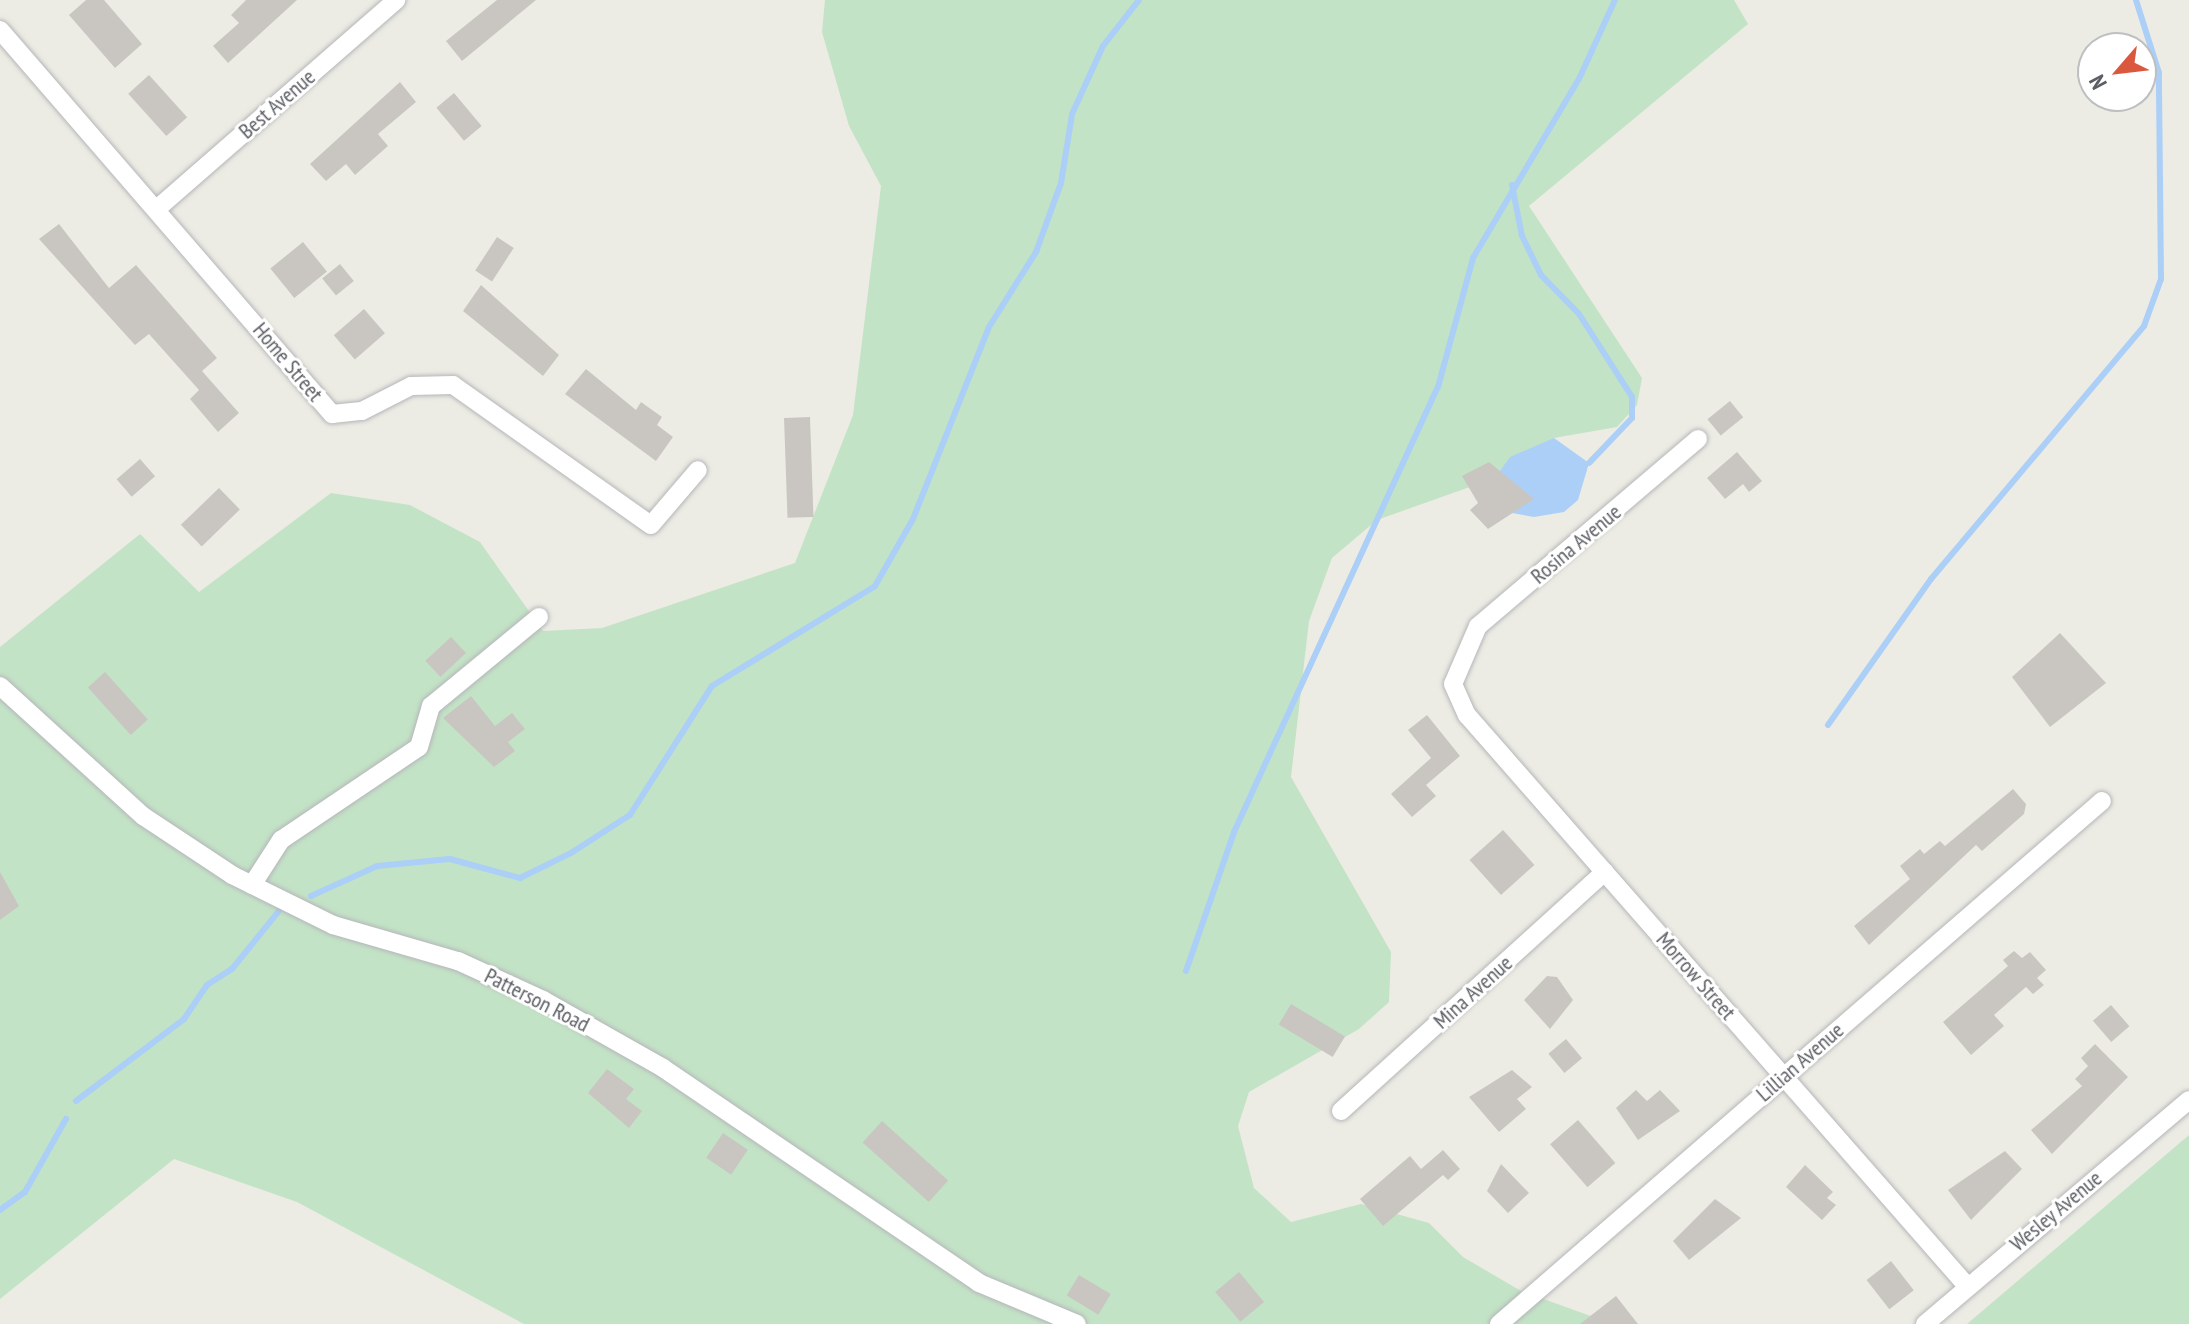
<!DOCTYPE html>
<html>
<head>
<meta charset="utf-8">
<style>
	body { margin:0 }
	#map { position:relative; width:2189px; height:1324px; overflow:hidden; background:#edece4; font-family:"PT Sans Narrow",sans-serif }
	div>[style] { position:absolute }
	.green>* { inset:0; background:#c3e3c6 }
	.water>* { inset:0; background:#abcff7 }
	.stream>* { height:6px; margin:-3px; padding:0 3px; transform-origin:3px; border-radius:3px; background:#abcff7 }
	.building>* { inset:0; background:#c9c6c2; transform-origin:0 0 }
	.roads { filter:drop-shadow(0 0 2px #b5b6ba) drop-shadow(0 0 2px #b5b6ba) }
	.minor>* { height:18px; margin:-9px; padding:0 9px; transform-origin:9px; border-radius:9px; background:#fff }
	span { translate:-50% -50%; white-space:nowrap; text-align:center; line-height:1.15; -webkit-text-stroke:6px #fff; paint-order:stroke }
	.street-label { font-size:22px; color:#5c5f64 }
	.north { position:absolute; left:2077px; top:32px; width:80px; height:80px; box-sizing:border-box; background:#fff; border:2px solid #bebfc1; border-radius:50%; rotate:242deg; font-size:22px; font-weight:700; line-height:32px; text-align:center; color:#5c5f64 }
	.north::after { content:''; display:block; margin:auto; width:28px; height:36px; background:#da593e; clip-path:polygon(50% 0,100% 100%,50% 72%,0 100%) }
</style>
</head>
<body>
<div id="map">
	<div class="green">
		<div style="clip-path:polygon(825px 0,1734px 0,1748px 24px,1529px 206px,1642px 378px,1637px 405px,1617px 427px,1554px 438px,1495px 478px,1377px 520px,1332px 558px,1309px 621px,1291px 777px,1391px 952px,1389px 1002px,1359px 1029px,1249px 1092px,1238px 1126px,1254px 1188px,1291px 1222px,1361px 1204px,1429px 1223px,1463px 1257px,1521px 1291px,1613px 1324px,524px 1324px,297px 1202px,174px 1159px,0 1299px,0 647px,140px 534px,199px 592px,331px 493px,410px 505px,480px 542px,543px 631px,602px 628px,795px 563px,853px 415px,881px 186px,849px 126px,822px 32px)"></div>
		<div style="clip-path:polygon(2189px 1135px,2189px 1324px,1967px 1324px)"></div>
	</div>
	<div class="water">
		<div style="clip-path:polygon(1554px 438px,1589px 463px,1578px 500px,1564px 512px,1534px 517px,1495px 510px,1495px 478px,1510px 457px)"></div>
	</div>
	<div class="stream">
		<div style="left:1512px;top:185px;width:52px;rotate:78.9deg"></div>
		<div style="left:1522px;top:236px;width:43px;rotate:64deg"></div>
		<div style="left:1541px;top:275px;width:54px;rotate:45.7deg"></div>
		<div style="left:1579px;top:314px;width:98px;rotate:57.4deg"></div>
		<div style="left:1632px;top:397px;width:21px;rotate:90deg"></div>
		<div style="left:1632px;top:418px;width:62px;rotate:133.7deg"></div>
		<div style="left:1828px;top:725px;width:179px;rotate:-54.8deg"></div>
		<div style="left:1931px;top:579px;width:331px;rotate:-49.9deg"></div>
		<div style="left:2144px;top:326px;width:50px;rotate:-70.1deg"></div>
		<div style="left:2161px;top:279px;width:206px;rotate:-90.6deg"></div>
		<div style="left:2159px;top:73px;width:77px;rotate:-107.5deg"></div>
		<div style="left:311px;top:896px;width:72px;rotate:-24.4deg"></div>
		<div style="left:377px;top:866px;width:73px;rotate:-5.5deg"></div>
		<div style="left:450px;top:859px;width:73px;rotate:15.2deg"></div>
		<div style="left:520px;top:878px;width:57px;rotate:-26.1deg"></div>
		<div style="left:571px;top:853px;width:70px;rotate:-32.8deg"></div>
		<div style="left:630px;top:815px;width:153px;rotate:-57.6deg"></div>
		<div style="left:712px;top:686px;width:191px;rotate:-31.5deg"></div>
		<div style="left:875px;top:586px;width:77px;rotate:-60.4deg"></div>
		<div style="left:913px;top:519px;width:206px;rotate:-68.4deg"></div>
		<div style="left:989px;top:327px;width:89px;rotate:-57.9deg"></div>
		<div style="left:1036px;top:252px;width:73px;rotate:-70.1deg"></div>
		<div style="left:1061px;top:183px;width:70px;rotate:-80.9deg"></div>
		<div style="left:1072px;top:114px;width:75px;rotate:-65.5deg"></div>
		<div style="left:1103px;top:46px;width:58px;rotate:-52deg"></div>
		<div style="left:1186px;top:971px;width:147px;rotate:-70.9deg"></div>
		<div style="left:1234px;top:832px;width:490px;rotate:-65.4deg"></div>
		<div style="left:1438px;top:387px;width:134px;rotate:-74.8deg"></div>
		<div style="left:1473px;top:258px;width:208px;rotate:-59.4deg"></div>
		<div style="left:1579px;top:79px;width:87px;rotate:-65.5deg"></div>
		<div style="left:76px;top:1101px;width:136px;rotate:-37.2deg"></div>
		<div style="left:184px;top:1019px;width:41px;rotate:-55.9deg"></div>
		<div style="left:207px;top:985px;width:30px;rotate:-33deg"></div>
		<div style="left:232px;top:969px;width:75px;rotate:-51deg"></div>
		<div style="left:0;top:1210px;width:31px;rotate:-36deg"></div>
		<div style="left:25px;top:1192px;width:84px;rotate:-60.7deg"></div>
	</div>
	<div class="building">
		<div style="clip-path:polygon(86px 0,104px 0,142px 44px,115px 68px,69px 15px)"></div>
		<div style="clip-path:polygon(246px 0,297px 0,228px 63px,213px 46px,239px 23px,231px 15px)"></div>
		<div style="clip-path:polygon(497px 0,536px 0,462px 61px,446px 41px)"></div>
		<div style="left:149px;top:75px;width:57px;height:28px;rotate:48deg"></div>
		<div style="clip-path:polygon(400px 82px,416px 102px,378px 134px,388px 146px,355px 175px,346px 164px,326px 181px,310px 164px)"></div>
		<div style="left:454px;top:93px;width:43px;height:23px;rotate:50deg"></div>
		<div style="clip-path:polygon(59px 224px,109px 288px,136px 265px,217px 358px,202px 371px,239px 413px,218px 432px,190px 399px,199px 390px,149px 334px,135px 345px,39px 239px)"></div>
		<div style="left:497px;top:237px;width:20px;height:40px;rotate:33deg"></div>
		<div style="left:303px;top:242px;width:38px;height:42px;rotate:51deg"></div>
		<div style="left:340px;top:264px;width:22px;height:23px;rotate:51deg"></div>
		<div style="clip-path:polygon(481px 285px,559px 355px,543px 376px,463px 311px)"></div>
		<div style="left:364px;top:309px;width:32px;height:40px;rotate:49deg"></div>
		<div style="clip-path:polygon(586px 369px,636px 410px,641px 402px,662px 417px,657px 425px,673px 437px,656px 461px,565px 394px)"></div>
		<div style="left:1730px;top:401px;width:21px;height:29px;rotate:51deg"></div>
		<div style="left:810px;top:417px;width:100px;height:26px;rotate:88deg"></div>
		<div style="clip-path:polygon(1737px 452px,1762px 481px,1749px 492px,1743px 484px,1725px 499px,1707px 478px)"></div>
		<div style="left:140px;top:459px;width:23px;height:31px;rotate:49deg"></div>
		<div style="clip-path:polygon(1489px 462px,1534px 499px,1488px 529px,1470px 510px,1478px 503px,1462px 476px)"></div>
		<div style="left:219px;top:488px;width:30px;height:53px;rotate:46deg"></div>
		<div style="clip-path:polygon(2060px 633px,2106px 683px,2050px 727px,2012px 677px)"></div>
		<div style="left:451px;top:637px;width:22px;height:35px;rotate:47deg"></div>
		<div style="left:105px;top:672px;width:64px;height:23px;rotate:48deg"></div>
		<div style="clip-path:polygon(471px 696px,495px 726px,512px 713px,525px 729px,508px 742px,515px 751px,494px 767px,443px 718px)"></div>
		<div style="clip-path:polygon(1427px 715px,1460px 756px,1426px 785px,1436px 796px,1412px 817px,1391px 794px,1431px 758px,1408px 730px)"></div>
		<div style="clip-path:polygon(2013px 789px,2026px 804px,2024px 814px,1982px 851px,1976px 845px,1869px 945px,1854px 926px,1910px 879px,1900px 866px,1920px 849px,1924px 854px,1940px 841px,1945px 846px)"></div>
		<div style="left:1503px;top:830px;width:47px;height:45px;rotate:48deg"></div>
		<div style="clip-path:polygon(0 872px,19px 906px,0 920px)"></div>
		<div style="clip-path:polygon(2014px 951px,2022px 958px,2030px 952px,2046px 970px,2037px 978px,2044px 985px,2033px 994px,2026px 987px,1994px 1015px,2004px 1026px,1971px 1055px,1943px 1022px,2008px 966px,2003px 960px)"></div>
		<div style="clip-path:polygon(1547px 976px,1557px 977px,1573px 1000px,1550px 1029px,1524px 1000px)"></div>
		<div style="left:1291px;top:1004px;width:63px;height:24px;rotate:31deg"></div>
		<div style="left:2111px;top:1005px;width:28px;height:24px;rotate:49deg"></div>
		<div style="left:1566px;top:1039px;width:25px;height:23px;rotate:50deg"></div>
		<div style="clip-path:polygon(2095px 1044px,2128px 1077px,2052px 1154px,2031px 1130px,2082px 1086px,2075px 1079px,2088px 1066px,2081px 1058px)"></div>
		<div style="clip-path:polygon(607px 1069px,634px 1089px,626px 1099px,642px 1111px,629px 1128px,588px 1093px)"></div>
		<div style="clip-path:polygon(1512px 1070px,1532px 1087px,1517px 1099px,1526px 1109px,1499px 1132px,1469px 1097px)"></div>
		<div style="clip-path:polygon(1636px 1090px,1647px 1101px,1660px 1090px,1680px 1111px,1638px 1140px,1616px 1108px)"></div>
		<div style="left:1578px;top:1120px;width:57px;height:37px;rotate:49deg"></div>
		<div style="left:882px;top:1121px;width:89px;height:29px;rotate:42deg"></div>
		<div style="left:723px;top:1133px;width:30px;height:30px;rotate:34deg"></div>
		<div style="clip-path:polygon(1443px 1150px,1460px 1169px,1448px 1180px,1443px 1175px,1383px 1226px,1360px 1199px,1410px 1156px,1421px 1169px)"></div>
		<div style="clip-path:polygon(2005px 1151px,2022px 1169px,1971px 1220px,1948px 1190px)"></div>
		<div style="clip-path:polygon(1501px 1164px,1529px 1193px,1508px 1213px,1487px 1191px)"></div>
		<div style="clip-path:polygon(1805px 1165px,1833px 1192px,1827px 1198px,1836px 1205px,1822px 1220px,1786px 1187px)"></div>
		<div style="clip-path:polygon(1715px 1199px,1741px 1218px,1689px 1260px,1673px 1241px)"></div>
		<div style="left:1891px;top:1261px;width:37px;height:31px;rotate:52deg"></div>
		<div style="left:1239px;top:1272px;width:39px;height:31px;rotate:50deg"></div>
		<div style="left:1079px;top:1275px;width:37px;height:24px;rotate:31deg"></div>
		<div style="clip-path:polygon(1616px 1296px,1638px 1324px,1580px 1324px)"></div>
	</div>
	<div class="roads">
		<div class="minor">
			<div style="left:0;top:30px;width:508px;rotate:49.15deg"></div>
			<div style="left:332px;top:414px;width:30px;rotate:-6deg"></div>
			<div style="left:362px;top:411px;width:55px;rotate:-27deg"></div>
			<div style="left:411px;top:386px;width:42px;rotate:-1.4deg"></div>
			<div style="left:453px;top:385px;width:242px;rotate:35.3deg"></div>
			<div style="left:651px;top:525px;width:72px;rotate:-49.5deg"></div>
			<div style="left:159px;top:207px;width:315px;rotate:-41.1deg"></div>
			<div style="left:1698px;top:439px;width:289px;rotate:139.6deg"></div>
			<div style="left:1478px;top:626px;width:63px;rotate:113.3deg"></div>
			<div style="left:1453px;top:684px;width:34px;rotate:66deg"></div>
			<div style="left:1467px;top:715px;width:759px;rotate:48.79deg"></div>
			<div style="left:0;top:686px;width:193px;rotate:42.3deg"></div>
			<div style="left:143px;top:816px;width:107px;rotate:33.5deg"></div>
			<div style="left:232px;top:875px;width:113px;rotate:26.3deg"></div>
			<div style="left:333px;top:925px;width:130px;rotate:16.1deg"></div>
			<div style="left:458px;top:961px;width:94px;rotate:24.6deg"></div>
			<div style="left:543px;top:1000px;width:138px;rotate:29.5deg"></div>
			<div style="left:663px;top:1068px;width:382px;rotate:34.2deg"></div>
			<div style="left:979px;top:1283px;width:106px;rotate:22.7deg"></div>
			<div style="left:252px;top:885px;width:54px;rotate:-57.2deg"></div>
			<div style="left:281px;top:840px;width:166px;rotate:-34deg"></div>
			<div style="left:419px;top:747px;width:43px;rotate:-73.7deg"></div>
			<div style="left:431px;top:706px;width:140px;rotate:-39.5deg"></div>
			<div style="left:1341px;top:1111px;width:356px;rotate:-42.2deg"></div>
			<div style="left:1499px;top:1324px;width:798px;rotate:-40.94deg"></div>
			<div style="left:1925px;top:1324px;width:346px;rotate:-40.3deg"></div>
		</div>
	</div>
	<div class="street-label">
		<span style="left:277px;top:104px;rotate:-41deg">Best Avenue</span>
		<span style="left:288px;top:362px;rotate:50deg">Home Street</span>
		<span style="left:1576px;top:544px;rotate:-40deg">Rosina Avenue</span>
		<span style="left:1696px;top:976px;rotate:49deg">Morrow Street</span>
		<span style="left:1473px;top:992px;rotate:-42deg">Mina Avenue</span>
		<span style="left:537px;top:1000px;rotate:27deg">Patterson Road</span>
		<span style="left:1800px;top:1062px;rotate:-41deg">Lillian Avenue</span>
		<span style="left:2056px;top:1211px;rotate:-40deg">Wesley Avenue</span>
	</div>
	<div class="north">N</div>
</div>
</body>
</html>
